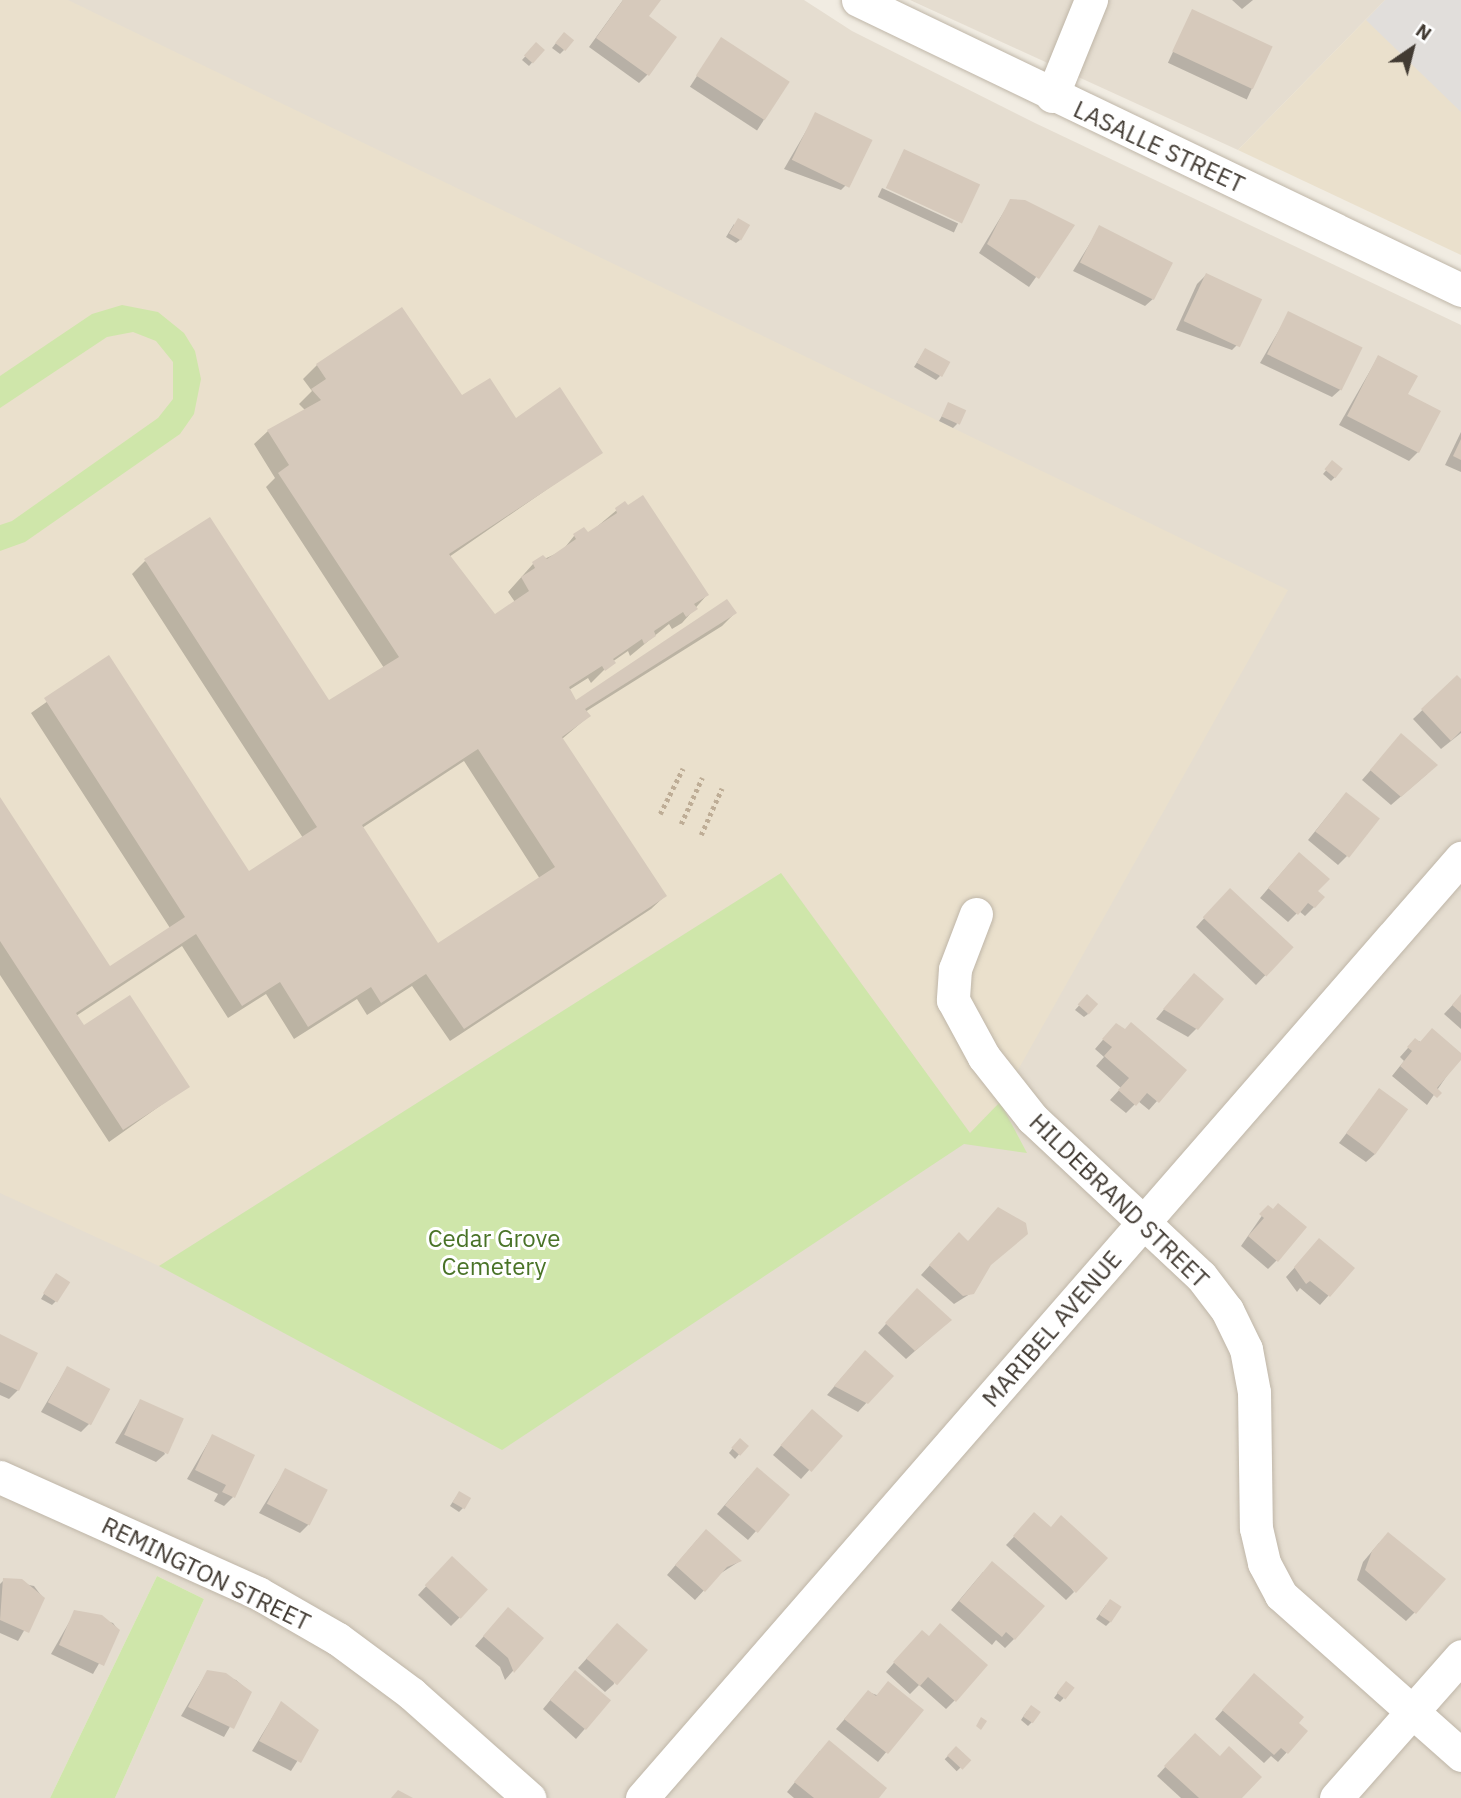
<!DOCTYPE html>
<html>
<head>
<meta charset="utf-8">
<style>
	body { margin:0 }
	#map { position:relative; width:1461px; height:1798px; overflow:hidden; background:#f1ece2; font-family:"IBM Plex Sans",sans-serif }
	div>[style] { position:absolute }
	.residential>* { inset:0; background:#e5ddd0 }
	.education>* { inset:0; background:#eae0cc }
	.green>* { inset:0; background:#cfe6aa }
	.parking>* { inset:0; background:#e1dedb }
	.shadow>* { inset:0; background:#0003; transform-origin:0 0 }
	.building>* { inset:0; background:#d6c9bb; transform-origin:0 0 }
	.path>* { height:4.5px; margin-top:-2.25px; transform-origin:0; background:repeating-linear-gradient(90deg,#bead96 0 3.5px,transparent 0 7px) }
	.roads { filter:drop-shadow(0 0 2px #bfb6a8) drop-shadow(0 0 2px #bfb6a8) }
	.minor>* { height:33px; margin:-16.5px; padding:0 16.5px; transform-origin:16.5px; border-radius:16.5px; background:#fff }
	span { translate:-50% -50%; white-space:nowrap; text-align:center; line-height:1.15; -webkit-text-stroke:6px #fff; paint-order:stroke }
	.street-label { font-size:24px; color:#423b33 }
	.park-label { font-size:24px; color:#497327 }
	.north { position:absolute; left:1377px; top:14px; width:70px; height:70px; -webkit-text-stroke:5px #fff; paint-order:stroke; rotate:35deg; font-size:19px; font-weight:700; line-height:28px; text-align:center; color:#423b33 }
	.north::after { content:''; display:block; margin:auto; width:24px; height:32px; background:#423b33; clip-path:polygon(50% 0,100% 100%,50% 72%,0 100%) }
</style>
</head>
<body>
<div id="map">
	<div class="residential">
		<div style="clip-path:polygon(0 0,804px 0,852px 31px,1035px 123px,1461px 325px,1461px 1798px,115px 1798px,204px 1599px,157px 1576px,50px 1798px,0 1798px)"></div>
		<div style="clip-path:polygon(910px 0,1385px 0,1238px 150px)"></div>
	</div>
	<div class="education">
		<div style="clip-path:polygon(0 0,68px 0,1288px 590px,1000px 1102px,970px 1133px,781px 873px,159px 1266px,0 1193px)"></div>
		<div style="clip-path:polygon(1385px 0,1461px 0,1461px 255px,1238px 150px)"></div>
	</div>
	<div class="green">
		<div style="clip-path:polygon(122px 305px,158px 312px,184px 333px,195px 351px,201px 379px,194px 414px,180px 434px,25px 542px,0 551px,0 525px,12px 521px,158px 418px,173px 399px,173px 362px,156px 341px,133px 332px,107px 337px,0 408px,0 376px,92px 314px)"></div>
		<div style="clip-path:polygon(781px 873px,970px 1133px,1000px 1102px,1027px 1153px,964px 1144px,502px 1450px,159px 1266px)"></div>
		<div style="clip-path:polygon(157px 1576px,204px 1599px,115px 1798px,50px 1798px)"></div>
	</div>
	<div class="parking">
		<div style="clip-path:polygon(1385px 0,1461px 0,1461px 112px,1366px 20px)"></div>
	</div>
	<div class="shadow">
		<div style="clip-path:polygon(623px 0,659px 0,647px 17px,648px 74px,639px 83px,589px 47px)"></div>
		<div style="clip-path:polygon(1232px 0,1253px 0,1242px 9px)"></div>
		<div style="left:1192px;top:11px;width:87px;height:57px;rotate:25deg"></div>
		<div style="clip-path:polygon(560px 38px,564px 50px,560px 54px,552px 48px)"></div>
		<div style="left:721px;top:39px;width:80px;height:57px;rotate:33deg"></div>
		<div style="clip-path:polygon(533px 48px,543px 50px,529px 66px,522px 60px)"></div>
		<div style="clip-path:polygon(816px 114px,850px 181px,841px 190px,784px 169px)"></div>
		<div style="left:904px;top:151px;width:81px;height:39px;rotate:25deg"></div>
		<div style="left:882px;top:188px;width:84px;height:10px;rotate:25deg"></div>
		<div style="clip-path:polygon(1011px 200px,1072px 226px,1029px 287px,979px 253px)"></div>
		<div style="clip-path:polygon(734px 224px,740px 240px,736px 243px,726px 237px)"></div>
		<div style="clip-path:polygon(1100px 227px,1154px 298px,1145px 306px,1073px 271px)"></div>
		<div style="clip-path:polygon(1206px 275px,1241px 341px,1232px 350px,1176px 330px,1197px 284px)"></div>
		<div style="clip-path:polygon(evenodd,401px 310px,462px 397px,601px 452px,449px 557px,494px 617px,515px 602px,508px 592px,533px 564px,562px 551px,574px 536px,587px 535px,624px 504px,707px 595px,682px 623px,672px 629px,669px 624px,630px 656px,628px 651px,612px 662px,591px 683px,588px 678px,569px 690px,575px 702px,735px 613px,722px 626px,585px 712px,589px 716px,562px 739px,665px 896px,651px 909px,450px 1041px,412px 986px,367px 1015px,357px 999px,294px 1039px,266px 994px,228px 1018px,182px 946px,76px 1016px,83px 1028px,188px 1086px,109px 1142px,0 975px,0 800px,109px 968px,170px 928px,31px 713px,109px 658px,248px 874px,303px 838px,132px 574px,145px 561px,328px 702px,384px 668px,266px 487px,275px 478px,254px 444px,268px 431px,305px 410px,299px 404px,312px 391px,303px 379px,317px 365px,401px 310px,464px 761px,540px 879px,438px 946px,362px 828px,464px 761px)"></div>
		<div style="clip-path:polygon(1289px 313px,1341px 389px,1332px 397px,1260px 363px)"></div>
		<div style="clip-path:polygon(925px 350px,940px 376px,936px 380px,914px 367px)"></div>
		<div style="clip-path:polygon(1378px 357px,1406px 395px,1418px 452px,1409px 461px,1339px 425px)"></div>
		<div style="clip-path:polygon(949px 404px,957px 424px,953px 428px,939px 421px)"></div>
		<div style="clip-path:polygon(1461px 432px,1461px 472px,1445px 465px)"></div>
		<div style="clip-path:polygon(1329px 467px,1335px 477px,1331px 481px,1323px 474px)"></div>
		<div style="clip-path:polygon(1457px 677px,1461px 682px,1461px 733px,1441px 749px,1413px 719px)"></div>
		<div style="clip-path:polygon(1393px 745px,1427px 774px,1391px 805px,1362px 780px)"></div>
		<div style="clip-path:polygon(1338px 803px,1347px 856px,1338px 865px,1308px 840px)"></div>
		<div style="clip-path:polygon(1290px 863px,1316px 892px,1314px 907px,1305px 916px,1299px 911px,1288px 922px,1260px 898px)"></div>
		<div style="clip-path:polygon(1222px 899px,1292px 947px,1256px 985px,1196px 927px)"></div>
		<div style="clip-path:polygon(1185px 984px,1197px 1028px,1188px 1037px,1156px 1019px)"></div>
		<div style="clip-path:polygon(1461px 996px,1461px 1029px,1444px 1014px)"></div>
		<div style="clip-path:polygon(1083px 1001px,1088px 1014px,1084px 1017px,1075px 1010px)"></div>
		<div style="clip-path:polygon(1108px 1034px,1157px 1101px,1149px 1110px,1138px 1101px,1126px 1113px,1110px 1100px,1121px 1088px,1096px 1066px,1104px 1057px,1095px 1049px)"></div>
		<div style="clip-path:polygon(1415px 1040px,1461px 1055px,1427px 1105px,1392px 1076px,1404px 1061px,1400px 1057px)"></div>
		<div style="clip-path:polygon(1379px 1091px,1375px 1154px,1366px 1162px,1339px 1143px)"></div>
		<div style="clip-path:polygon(1268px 1207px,1277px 1260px,1268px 1269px,1241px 1246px)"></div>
		<div style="clip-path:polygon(950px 1243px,988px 1267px,973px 1292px,954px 1304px,921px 1275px)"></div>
		<div style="clip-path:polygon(1311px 1250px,1353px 1268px,1320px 1305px,1300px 1288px,1297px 1292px,1286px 1277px)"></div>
		<div style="clip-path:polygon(53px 1279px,56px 1301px,52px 1305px,41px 1299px)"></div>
		<div style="clip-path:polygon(908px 1299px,950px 1320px,906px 1359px,878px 1333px)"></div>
		<div style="clip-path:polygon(0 1336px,18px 1390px,9px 1399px,0 1395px)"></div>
		<div style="clip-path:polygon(856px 1361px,891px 1376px,858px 1412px,827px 1395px)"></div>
		<div style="clip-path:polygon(67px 1368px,90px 1423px,81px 1432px,41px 1412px)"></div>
		<div style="clip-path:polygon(140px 1401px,165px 1454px,156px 1462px,115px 1443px)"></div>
		<div style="clip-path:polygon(803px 1420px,840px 1436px,801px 1479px,773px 1455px)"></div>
		<div style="clip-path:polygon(212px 1436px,233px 1497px,224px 1506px,214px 1501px,218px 1494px,187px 1479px)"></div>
		<div style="clip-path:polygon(736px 1444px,746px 1446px,735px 1459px,729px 1453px)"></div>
		<div style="clip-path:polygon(285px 1471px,309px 1524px,300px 1533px,259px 1513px)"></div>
		<div style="clip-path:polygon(748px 1478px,756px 1531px,748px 1540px,717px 1514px)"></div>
		<div style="clip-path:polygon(456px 1497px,463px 1508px,459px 1512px,450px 1506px)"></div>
		<div style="clip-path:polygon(1026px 1524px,1074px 1592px,1066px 1600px,1006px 1545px)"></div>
		<div style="clip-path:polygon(697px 1540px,740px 1561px,718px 1575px,695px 1600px,667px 1575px)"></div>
		<div style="clip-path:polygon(1379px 1543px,1415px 1612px,1406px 1621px,1357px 1580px,1363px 1562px)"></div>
		<div style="clip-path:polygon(444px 1567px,460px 1617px,451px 1626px,418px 1595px)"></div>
		<div style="clip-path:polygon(983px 1572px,1014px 1639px,1005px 1648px,996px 1640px,992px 1645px,951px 1610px)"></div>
		<div style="clip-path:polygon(4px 1580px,34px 1586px,43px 1598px,18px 1641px,0 1633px,0 1584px)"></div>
		<div style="clip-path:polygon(1106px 1605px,1110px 1622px,1106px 1626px,1096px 1619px)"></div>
		<div style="clip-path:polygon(75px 1612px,113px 1623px,118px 1630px,93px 1674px,51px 1654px)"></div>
		<div style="clip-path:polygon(500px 1618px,542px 1638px,505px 1680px,500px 1667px,475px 1646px)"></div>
		<div style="clip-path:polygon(609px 1634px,614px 1684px,605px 1692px,578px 1668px)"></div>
		<div style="clip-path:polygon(913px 1641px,955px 1700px,946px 1709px,919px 1685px,910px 1694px,886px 1672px)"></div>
		<div style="clip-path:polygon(207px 1672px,236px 1680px,250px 1692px,224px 1737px,181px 1716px)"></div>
		<div style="clip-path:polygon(566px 1681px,609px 1701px,576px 1739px,543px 1709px)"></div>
		<div style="clip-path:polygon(1246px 1684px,1306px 1731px,1278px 1762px,1271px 1756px,1264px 1763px,1215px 1719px)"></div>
		<div style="clip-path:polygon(1062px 1687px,1073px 1688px,1060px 1702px,1054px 1698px)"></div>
		<div style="clip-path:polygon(868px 1692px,921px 1710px,878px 1762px,836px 1729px)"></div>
		<div style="clip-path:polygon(281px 1703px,317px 1730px,291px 1771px,252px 1751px)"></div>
		<div style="clip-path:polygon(1027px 1711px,1032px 1722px,1028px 1726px,1021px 1720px)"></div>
		<div style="clip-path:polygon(1186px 1744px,1240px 1798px,1181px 1798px,1157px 1776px)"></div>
		<div style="left:956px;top:1748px;width:17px;height:16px;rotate:45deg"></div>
		<div style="clip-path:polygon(820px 1751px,877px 1798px,794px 1798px,787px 1792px)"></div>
	</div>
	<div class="building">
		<div style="clip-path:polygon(623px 0,661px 0,649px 16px,677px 37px,649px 76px,596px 38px)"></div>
		<div style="left:1192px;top:9px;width:89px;height:47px;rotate:25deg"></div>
		<div style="left:564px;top:32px;width:13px;height:14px;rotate:39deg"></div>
		<div style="left:721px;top:37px;width:82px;height:46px;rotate:33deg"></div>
		<div style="left:536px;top:42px;width:12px;height:18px;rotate:42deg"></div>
		<div style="left:815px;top:112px;width:64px;height:53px;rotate:26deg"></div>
		<div style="left:904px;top:149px;width:84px;height:43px;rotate:25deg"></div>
		<div style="clip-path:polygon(1010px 199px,1025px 200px,1075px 225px,1039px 279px,987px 244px)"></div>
		<div style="left:738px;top:218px;width:14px;height:18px;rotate:30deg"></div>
		<div style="left:1099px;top:225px;width:83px;height:42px;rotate:27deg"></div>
		<div style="left:1206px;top:273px;width:62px;height:53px;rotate:25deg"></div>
		<div style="clip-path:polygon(evenodd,402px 307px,462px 395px,490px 378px,516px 418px,560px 387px,603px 453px,449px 554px,495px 614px,529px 591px,521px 577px,535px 568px,532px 562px,543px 555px,547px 559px,576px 539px,573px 534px,584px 527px,588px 532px,617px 513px,615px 508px,625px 501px,628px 505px,643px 495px,709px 595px,694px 604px,698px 609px,686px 617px,683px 612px,654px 631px,656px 636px,644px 644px,642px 639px,613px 659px,616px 663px,605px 671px,602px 666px,569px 687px,576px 700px,727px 599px,737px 613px,585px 709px,591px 716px,562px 737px,667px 896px,464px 1029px,426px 974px,381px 1003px,371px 987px,308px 1027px,280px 982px,242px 1006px,196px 934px,76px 1013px,84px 1025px,130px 995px,190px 1087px,123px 1130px,0 941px,0 797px,110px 966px,185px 917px,44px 698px,109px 655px,249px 871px,317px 827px,144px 559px,210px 517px,329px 700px,399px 657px,278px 473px,289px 465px,267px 430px,321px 400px,311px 389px,326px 379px,316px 364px,402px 307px,478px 749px,555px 867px,438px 943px,362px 825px,478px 749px)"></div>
		<div style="left:1288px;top:311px;width:83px;height:48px;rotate:26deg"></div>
		<div style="left:925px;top:348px;width:29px;height:17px;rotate:29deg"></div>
		<div style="clip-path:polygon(1378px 355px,1418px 376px,1408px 394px,1441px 411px,1419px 453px,1347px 416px)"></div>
		<div style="left:948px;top:402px;width:20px;height:16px;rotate:24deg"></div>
		<div style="clip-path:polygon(1461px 439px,1461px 460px,1453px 456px)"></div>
		<div style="left:1332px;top:460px;width:14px;height:12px;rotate:39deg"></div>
		<div style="clip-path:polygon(1457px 675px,1461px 679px,1461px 731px,1451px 741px,1421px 709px)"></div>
		<div style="clip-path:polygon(1401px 733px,1438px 765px,1401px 797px,1370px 770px)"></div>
		<div style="left:1346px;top:792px;width:43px;height:50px;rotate:38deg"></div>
		<div style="clip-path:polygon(1299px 852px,1330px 879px,1318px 891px,1325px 897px,1315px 908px,1308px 903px,1298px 915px,1268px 888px)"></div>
		<div style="left:1230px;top:888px;width:87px;height:40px;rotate:43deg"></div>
		<div style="clip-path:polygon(1194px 973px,1224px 999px,1198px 1030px,1163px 1009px)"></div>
		<div style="left:1087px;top:994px;width:15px;height:14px;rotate:42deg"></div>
		<div style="clip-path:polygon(1461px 994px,1461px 1013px,1452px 1005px)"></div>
		<div style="clip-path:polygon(1131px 1022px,1187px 1070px,1159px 1103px,1147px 1093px,1136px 1106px,1118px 1090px,1129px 1078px,1104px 1056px,1112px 1047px,1102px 1039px,1116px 1023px,1125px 1029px)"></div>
		<div style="clip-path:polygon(1432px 1028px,1461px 1053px,1461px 1060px,1437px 1088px,1442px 1093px,1437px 1098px,1400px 1066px,1412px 1051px,1407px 1047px,1415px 1038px,1420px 1042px)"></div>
		<div style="left:1379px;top:1088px;width:36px;height:56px;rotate:36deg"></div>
		<div style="clip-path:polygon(1278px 1203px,1307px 1227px,1278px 1262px,1248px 1236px,1264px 1218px,1259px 1214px,1268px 1205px,1273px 1209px)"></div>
		<div style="clip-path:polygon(998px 1207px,1026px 1223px,1028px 1234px,991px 1265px,974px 1294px,963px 1296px,929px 1265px,959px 1232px,968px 1241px)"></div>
		<div style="clip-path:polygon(1319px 1238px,1355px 1268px,1330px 1297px,1310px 1281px,1306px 1284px,1294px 1267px)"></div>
		<div style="left:56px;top:1273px;width:17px;height:24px;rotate:33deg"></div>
		<div style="clip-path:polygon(917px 1288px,952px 1320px,915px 1351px,885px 1323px)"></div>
		<div style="clip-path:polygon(0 1334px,38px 1353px,19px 1391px,0 1382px)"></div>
		<div style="clip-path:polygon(865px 1350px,894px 1376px,868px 1404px,834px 1386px)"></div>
		<div style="left:67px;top:1366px;width:49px;height:41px;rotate:28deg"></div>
		<div style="left:140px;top:1399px;width:48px;height:39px;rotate:24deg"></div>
		<div style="left:812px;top:1409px;width:41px;height:48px;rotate:41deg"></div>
		<div style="clip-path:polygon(212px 1434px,255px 1455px,235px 1498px,222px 1492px,226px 1485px,195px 1470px)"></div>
		<div style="left:740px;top:1438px;width:12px;height:13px;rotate:42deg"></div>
		<div style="left:757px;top:1467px;width:43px;height:50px;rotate:40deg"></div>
		<div style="left:285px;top:1468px;width:48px;height:40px;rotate:27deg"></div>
		<div style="left:459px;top:1491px;width:14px;height:13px;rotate:30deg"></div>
		<div style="clip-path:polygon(1034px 1512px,1051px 1527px,1061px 1515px,1108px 1558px,1076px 1593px,1013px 1536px)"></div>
		<div style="clip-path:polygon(706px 1529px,742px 1561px,727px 1567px,705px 1592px,675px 1565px)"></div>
		<div style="clip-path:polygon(1388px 1532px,1446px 1579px,1416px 1614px,1365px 1570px,1372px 1551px)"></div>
		<div style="left:452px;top:1556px;width:49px;height:40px;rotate:43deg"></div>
		<div style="clip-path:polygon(992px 1561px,1045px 1606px,1015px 1640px,1006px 1632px,1002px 1637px,959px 1601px)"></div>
		<div style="clip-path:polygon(3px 1578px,22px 1579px,45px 1598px,29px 1633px,0 1620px)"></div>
		<div style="left:1110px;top:1599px;width:14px;height:19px;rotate:34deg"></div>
		<div style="clip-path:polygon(508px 1607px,544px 1638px,514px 1673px,508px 1658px,483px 1636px)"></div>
		<div style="clip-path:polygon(74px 1610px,102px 1615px,120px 1630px,104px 1666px,59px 1645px)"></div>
		<div style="left:617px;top:1623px;width:41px;height:47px;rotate:41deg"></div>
		<div style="clip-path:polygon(940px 1623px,988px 1665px,956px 1702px,928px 1677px,920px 1686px,893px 1662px,922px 1630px,929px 1636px)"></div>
		<div style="clip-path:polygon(207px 1670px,226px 1673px,252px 1692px,234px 1729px,188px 1707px)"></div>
		<div style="left:575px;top:1670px;width:47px;height:39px;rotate:40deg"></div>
		<div style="clip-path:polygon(1254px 1673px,1304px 1717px,1299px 1723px,1308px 1731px,1288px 1754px,1281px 1748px,1274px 1755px,1222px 1710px)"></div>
		<div style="clip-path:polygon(888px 1681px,924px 1710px,888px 1754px,844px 1719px,868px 1690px,876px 1696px)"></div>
		<div style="left:1066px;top:1681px;width:11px;height:15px;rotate:38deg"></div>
		<div style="clip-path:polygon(281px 1701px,319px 1730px,301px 1763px,259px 1741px)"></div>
		<div style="left:1031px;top:1705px;width:12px;height:14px;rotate:35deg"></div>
		<div style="clip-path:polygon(981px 1717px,987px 1721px,981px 1730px,976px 1726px)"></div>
		<div style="clip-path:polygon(1195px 1733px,1220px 1756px,1229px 1746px,1262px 1777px,1242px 1798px,1199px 1798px,1164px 1766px)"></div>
		<div style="clip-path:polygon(829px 1740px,887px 1788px,879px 1798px,814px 1798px,794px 1782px)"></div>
		<div style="left:956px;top:1746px;width:21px;height:13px;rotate:43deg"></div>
		<div style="clip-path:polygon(398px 1790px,413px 1798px,391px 1798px)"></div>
	</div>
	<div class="path">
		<div style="left:660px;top:814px;width:51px;rotate:-63.4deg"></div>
		<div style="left:681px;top:824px;width:51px;rotate:-65.5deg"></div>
		<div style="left:701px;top:835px;width:51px;rotate:-65.9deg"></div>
	</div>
	<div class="roads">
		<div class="minor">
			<div style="left:858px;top:0;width:669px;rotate:25.68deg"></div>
			<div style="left:1052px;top:96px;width:104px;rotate:-67.9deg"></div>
			<div style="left:976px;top:914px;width:59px;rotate:110.9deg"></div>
			<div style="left:955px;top:969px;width:31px;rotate:94deg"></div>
			<div style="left:953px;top:1000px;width:65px;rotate:61.5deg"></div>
			<div style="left:984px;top:1057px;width:78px;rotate:51.8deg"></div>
			<div style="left:1032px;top:1118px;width:231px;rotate:43.1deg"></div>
			<div style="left:1201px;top:1276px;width:43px;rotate:52.6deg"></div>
			<div style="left:1227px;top:1310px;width:43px;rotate:64deg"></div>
			<div style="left:1246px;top:1349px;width:44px;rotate:79.5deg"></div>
			<div style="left:1254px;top:1392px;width:136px;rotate:89.2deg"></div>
			<div style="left:1256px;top:1528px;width:36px;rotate:77deg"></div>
			<div style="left:1264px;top:1563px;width:36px;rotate:62deg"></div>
			<div style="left:1281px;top:1595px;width:241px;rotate:41.6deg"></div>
			<div style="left:0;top:1477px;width:283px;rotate:24.2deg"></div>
			<div style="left:258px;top:1593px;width:92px;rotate:29.9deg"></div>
			<div style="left:338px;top:1639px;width:92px;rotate:36.6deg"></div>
			<div style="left:412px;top:1694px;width:157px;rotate:41.6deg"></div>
			<div style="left:642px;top:1798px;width:1247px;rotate:-48.94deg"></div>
			<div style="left:1336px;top:1798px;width:189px;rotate:-48.6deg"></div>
		</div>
	</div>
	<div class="street-label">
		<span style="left:1159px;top:147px;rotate:25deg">LASALLE STREET</span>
		<span style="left:1119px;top:1201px;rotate:44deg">HILDEBRAND STREET</span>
		<span style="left:1052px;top:1329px;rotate:-49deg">MARIBEL AVENUE</span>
		<span style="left:206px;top:1574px;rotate:26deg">REMINGTON STREET</span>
	</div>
	<div class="park-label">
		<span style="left:494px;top:1253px">Cedar Grove<br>Cemetery</span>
	</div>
	<div class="north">N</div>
</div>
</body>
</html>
